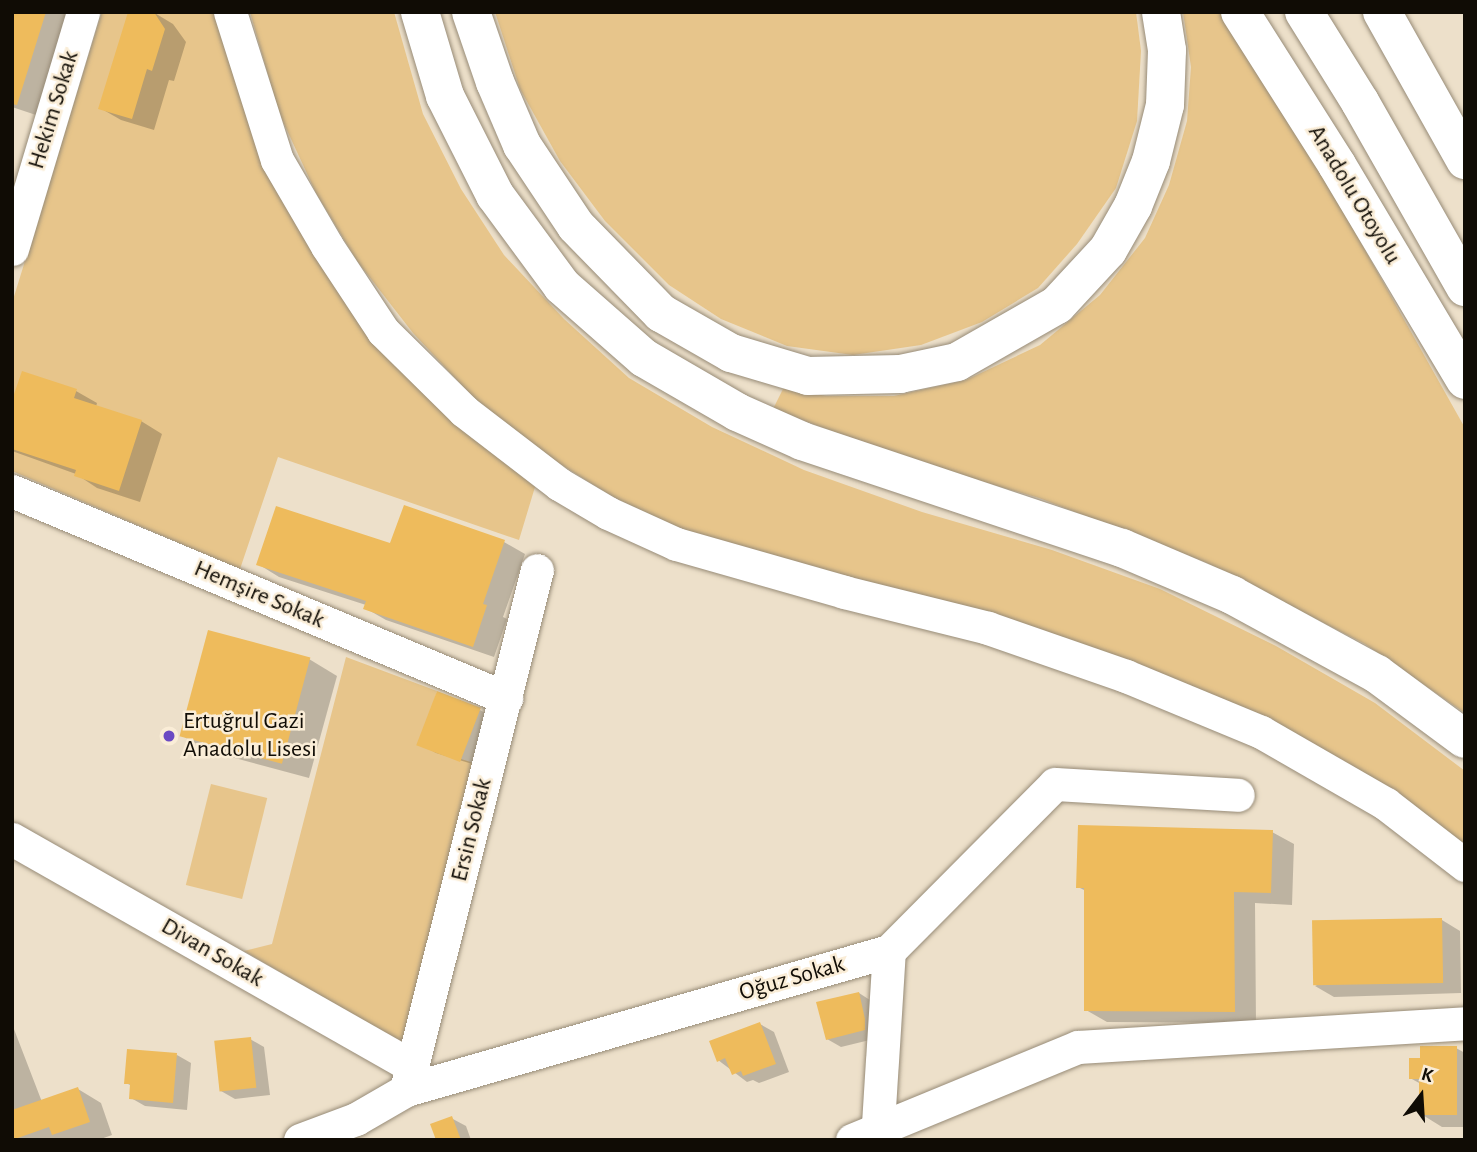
<!DOCTYPE html>
<html>
<head>
<meta charset="utf-8">
<style>
	body { margin:0 }
	#map { position:relative; width:1477px; height:1152px; overflow:hidden; background:#ede0ca; font-family:"Alegreya Sans",sans-serif }
	div>[style] { position:absolute }
	.green>* { inset:0; background:#e7c58b; transform-origin:0 0 }
	.shadow>* { inset:0; background:#0003 }
	.building>* { inset:0; background:#eebb5c; transform-origin:0 0 }
	.roads { filter:drop-shadow(0 0 2px #978b77) drop-shadow(0 0 2px #978b77) }
	.minor>* { height:33px; margin:-16.5px; padding:0 16.5px; transform-origin:16.5px; border-radius:16.5px; background:#fff }
	.highway>* { height:38px; margin:-19px; padding:0 19px; transform-origin:19px; border-radius:19px; background:#fff }
	.dots>* { width:19px; height:19px; translate:-50% -50%; box-sizing:border-box; border:4px solid #faedd7; border-radius:50% }
	span { translate:-50% -50%; white-space:nowrap; text-align:center; line-height:1.15; -webkit-text-stroke:5px #faedd7; paint-order:stroke }
	.street-label { font-size:24px; color:#100c05 }
	.poi-label { font-size:24px; color:#100c05 }
	.left { translate:0 -50%; text-align:left }
	.frame { position:absolute; inset:0; border:14px solid #100c05; pointer-events:none }
	.north { position:absolute; left:1386px; top:1061px; width:70px; height:70px; -webkit-text-stroke:5px #faedd7; paint-order:stroke; rotate:17deg; font-size:19px; font-weight:700; line-height:28px; text-align:center; color:#100c05 }
	.north::after { content:''; display:block; margin:auto; width:24px; height:32px; background:#100c05; clip-path:polygon(50% 0,100% 100%,50% 72%,0 100%) }
</style>
</head>
<body>
<div id="map">
	<div class="green">
		<div style="clip-path:polygon(102px 12px,216px 12px,253px 131px,457px 424px,535px 487px,519px 540px,278px 457px,240px 569px,12px 471px,12px 303px)"></div>
		<div style="clip-path:polygon(250px 12px,394px 12px,423px 114px,461px 189px,504px 255px,564px 319px,629px 378px,712px 427px,804px 470px,922px 512px,1052px 550px,1160px 589px,1276px 646px,1375px 703px,1465px 771px,1465px 848px,1272px 722px,685px 531px,613px 497px,538px 450px,472px 396px,413px 333px,357px 261px,316px 193px,279px 113px)"></div>
		<div style="clip-path:polygon(495px 12px,1136px 12px,1141px 51px,1137px 121px,1116px 188px,1077px 244px,1038px 288px,982px 322px,921px 345px,853px 355px,787px 346px,721px 319px,669px 285px,605px 221px,560px 161px,520px 89px)"></div>
		<div style="clip-path:polygon(1183px 12px,1223px 12px,1292px 120px,1465px 428px,1465px 713px,1365px 644px,1205px 562px,1039px 498px,912px 461px,773px 409px,784px 387px,826px 396px,894px 396px,966px 380px,1040px 345px,1100px 295px,1145px 238px,1169px 185px,1187px 121px,1191px 67px)"></div>
		<div style="clip-path:polygon(346px 657px,437px 691px,420px 746px,477px 764px,405px 1045px,244px 951px,272px 944px)"></div>
		<div style="left:211px;top:784px;width:58px;height:104px;rotate:14deg"></div>
	</div>
	<div class="shadow">
		<div style="clip-path:polygon(12px 12px,79px 12px,45px 118px,12px 107px)"></div>
		<div style="clip-path:polygon(153px 12px,173px 24px,186px 42px,174px 81px,169px 80px,154px 130px,121px 120px,100px 108px)"></div>
		<div style="clip-path:polygon(76px 391px,97px 403px,96px 407px,141px 421px,162px 434px,140px 502px,97px 488px,76px 474px,12px 451px,12px 406px)"></div>
		<div style="clip-path:polygon(504px 542px,525px 554px,503px 617px,507px 619px,494px 657px,386px 620px,365px 608px,366px 605px,279px 577px,258px 564px)"></div>
		<div style="clip-path:polygon(309px 659px,337px 676px,309px 778px,209px 751px,181px 735px)"></div>
		<div style="clip-path:polygon(480px 710px,494px 718px,479px 766px,436px 753px,422px 745px)"></div>
		<div style="clip-path:polygon(1272px 832px,1294px 844px,1292px 905px,1255px 903px,1256px 1023px,1107px 1022px,1086px 1010px,1086px 891px,1078px 887px)"></div>
		<div style="clip-path:polygon(1442px 920px,1460px 931px,1461px 993px,1334px 997px,1315px 986px)"></div>
		<div style="clip-path:polygon(859px 993px,873px 1002px,878px 1038px,841px 1047px,827px 1039px)"></div>
		<div style="clip-path:polygon(12px 1024px,42px 1102px,78px 1089px,101px 1103px,112px 1135px,98px 1140px,12px 1140px)"></div>
		<div style="clip-path:polygon(760px 1024px,774px 1032px,789px 1072px,759px 1083px,753px 1080px,747px 1082px,718px 1060px)"></div>
		<div style="clip-path:polygon(250px 1039px,264px 1047px,270px 1095px,235px 1099px,221px 1091px)"></div>
		<div style="clip-path:polygon(1456px 1048px,1465px 1053px,1465px 1127px,1442px 1127px,1421px 1114px,1421px 1084px,1410px 1078px,1422px 1060px)"></div>
		<div style="clip-path:polygon(177px 1055px,191px 1063px,187px 1110px,145px 1106px,131px 1098px,132px 1086px,126px 1083px)"></div>
		<div style="clip-path:polygon(451px 1118px,466px 1126px,471px 1140px,438px 1140px)"></div>
	</div>
	<div class="building">
		<div style="clip-path:polygon(12px 12px,46px 12px,17px 105px,12px 104px)"></div>
		<div style="clip-path:polygon(128px 12px,154px 12px,165px 29px,152px 71px,147px 69px,132px 119px,98px 109px)"></div>
		<div style="clip-path:polygon(22px 371px,77px 389px,74px 398px,142px 420px,119px 491px,74px 476px,76px 470px,12px 449px,12px 400px)"></div>
		<div style="clip-path:polygon(404px 505px,505px 540px,483px 604px,487px 605px,473px 647px,363px 609px,366px 601px,256px 565px,276px 506px,390px 543px)"></div>
		<div style="left:208px;top:630px;width:106px;height:110px;rotate:15deg"></div>
		<div style="left:437px;top:691px;width:47px;height:58px;rotate:21deg"></div>
		<div style="clip-path:polygon(1078px 825px,1273px 830px,1271px 893px,1234px 892px,1235px 1012px,1084px 1011px,1084px 888px,1076px 888px)"></div>
		<div style="left:1442px;top:918px;width:65px;height:130px;rotate:89deg"></div>
		<div style="clip-path:polygon(859px 992px,865px 1019px,865px 1030px,826px 1040px,816px 1002px)"></div>
		<div style="clip-path:polygon(760px 1022px,776px 1064px,743px 1076px,741px 1071px,732px 1075px,725px 1058px,717px 1062px,709px 1041px)"></div>
		<div style="left:251px;top:1037px;width:51px;height:37px;rotate:84deg"></div>
		<div style="clip-path:polygon(1420px 1046px,1457px 1046px,1457px 1115px,1419px 1115px,1419px 1079px,1409px 1079px,1409px 1058px,1420px 1058px)"></div>
		<div style="clip-path:polygon(127px 1049px,177px 1053px,173px 1103px,129px 1099px,130px 1084px,124px 1084px)"></div>
		<div style="clip-path:polygon(78px 1087px,90px 1122px,52px 1135px,49px 1127px,12px 1140px,12px 1110px)"></div>
		<div style="clip-path:polygon(452px 1116px,461px 1140px,436px 1140px,430px 1124px)"></div>
	</div>
	<div class="roads">
		<div class="minor">
			<div style="left:230px;top:12px;width:155px;rotate:72.4deg"></div>
			<div style="left:277px;top:160px;width:99px;rotate:59.8deg"></div>
			<div style="left:327px;top:246px;width:102px;rotate:56.6deg"></div>
			<div style="left:383px;top:331px;width:114px;rotate:44.6deg"></div>
			<div style="left:464px;top:411px;width:120px;rotate:37.5deg"></div>
			<div style="left:559px;top:484px;width:57px;rotate:30.6deg"></div>
			<div style="left:608px;top:513px;width:75px;rotate:24.5deg"></div>
			<div style="left:676px;top:544px;width:175px;rotate:15.9deg"></div>
			<div style="left:844px;top:592px;width:148px;rotate:14deg"></div>
			<div style="left:988px;top:628px;width:146px;rotate:19.2deg"></div>
			<div style="left:1126px;top:676px;width:146px;rotate:22.5deg"></div>
			<div style="left:1261px;top:732px;width:144px;rotate:29.9deg"></div>
			<div style="left:1386px;top:804px;width:100px;rotate:37.7deg"></div>
			<div style="left:12px;top:249px;width:247px;rotate:-73.3deg"></div>
			<div style="left:12px;top:491px;width:536px;rotate:22.74deg"></div>
			<div style="left:12px;top:839px;width:461px;rotate:29.6deg"></div>
			<div style="left:406px;top:1090px;width:536px;rotate:-75.86deg"></div>
			<div style="left:300px;top:1140px;width:60px;rotate:-20.6deg"></div>
			<div style="left:356px;top:1119px;width:58px;rotate:-30.1deg"></div>
			<div style="left:406px;top:1090px;width:503px;rotate:-16.06deg"></div>
			<div style="left:889px;top:951px;width:235px;rotate:-45.2deg"></div>
			<div style="left:1055px;top:784px;width:183px;rotate:3.4deg"></div>
			<div style="left:852px;top:1140px;width:244px;rotate:-22.4deg"></div>
			<div style="left:1078px;top:1047px;width:388px;rotate:-3.5deg"></div>
			<div style="left:877px;top:1140px;width:189px;rotate:-86.4deg"></div>
		</div>
		<div class="highway">
			<div style="left:420px;top:12px;width:88px;rotate:73.4deg"></div>
			<div style="left:445px;top:96px;width:111px;rotate:63.2deg"></div>
			<div style="left:495px;top:195px;width:113px;rotate:53.6deg"></div>
			<div style="left:562px;top:286px;width:109px;rotate:41.3deg"></div>
			<div style="left:644px;top:358px;width:108px;rotate:30.1deg"></div>
			<div style="left:737px;top:412px;width:71px;rotate:24deg"></div>
			<div style="left:802px;top:441px;width:337px;rotate:18.5deg"></div>
			<div style="left:1122px;top:548px;width:120px;rotate:23.1deg"></div>
			<div style="left:1232px;top:595px;width:165px;rotate:28.6deg"></div>
			<div style="left:1377px;top:674px;width:109px;rotate:36.5deg"></div>
			<div style="left:471px;top:12px;width:74px;rotate:71.1deg"></div>
			<div style="left:495px;top:82px;width:69px;rotate:66.8deg"></div>
			<div style="left:522px;top:145px;width:97px;rotate:56.3deg"></div>
			<div style="left:576px;top:226px;width:122px;rotate:45.7deg"></div>
			<div style="left:661px;top:313px;width:81px;rotate:29.7deg"></div>
			<div style="left:731px;top:353px;width:80px;rotate:16.6deg"></div>
			<div style="left:808px;top:376px;width:92px;rotate:-1.2deg"></div>
			<div style="left:900px;top:374px;width:58px;rotate:-11.9deg"></div>
			<div style="left:957px;top:362px;width:115px;rotate:-29.7deg"></div>
			<div style="left:1057px;top:305px;width:75px;rotate:-47.2deg"></div>
			<div style="left:1108px;top:250px;width:51px;rotate:-60.4deg"></div>
			<div style="left:1133px;top:206px;width:48px;rotate:-68.2deg"></div>
			<div style="left:1151px;top:161px;width:58px;rotate:-76deg"></div>
			<div style="left:1165px;top:105px;width:55px;rotate:-87.9deg"></div>
			<div style="left:1167px;top:50px;width:38px;rotate:-99deg"></div>
			<div style="left:1240px;top:12px;width:181px;rotate:57.6deg"></div>
			<div style="left:1337px;top:165px;width:250px;rotate:59.2deg"></div>
			<div style="left:1304px;top:12px;width:106px;rotate:58.1deg"></div>
			<div style="left:1360px;top:102px;width:213px;rotate:60.4deg"></div>
			<div style="left:1382px;top:12px;width:170px;rotate:60.7deg"></div>
		</div>
	</div>
	<div class="dots">
		<div style="left:169px;top:736px;background:#6b4ac3"></div>
	</div>
	<div class="street-label">
		<span style="left:54px;top:110px;rotate:-73deg">Hekim Sokak</span>
		<span style="left:1354px;top:195px;rotate:59deg">Anadolu Otoyolu</span>
		<span style="left:259px;top:595px;rotate:23deg">Hemşire Sokak</span>
		<span style="left:472px;top:830px;rotate:-76deg">Ersin Sokak</span>
		<span style="left:212px;top:953px;rotate:30deg">Divan Sokak</span>
		<span style="left:792px;top:979px;rotate:-16deg">Oğuz Sokak</span>
	</div>
	<div class="poi-label">
		<span class="left" style="left:183px;top:736px">Ertuğrul Gazi<br>Anadolu Lisesi</span>
	</div>
	<div class="frame"></div>
	<div class="north">K</div>
</div>
</body>
</html>
